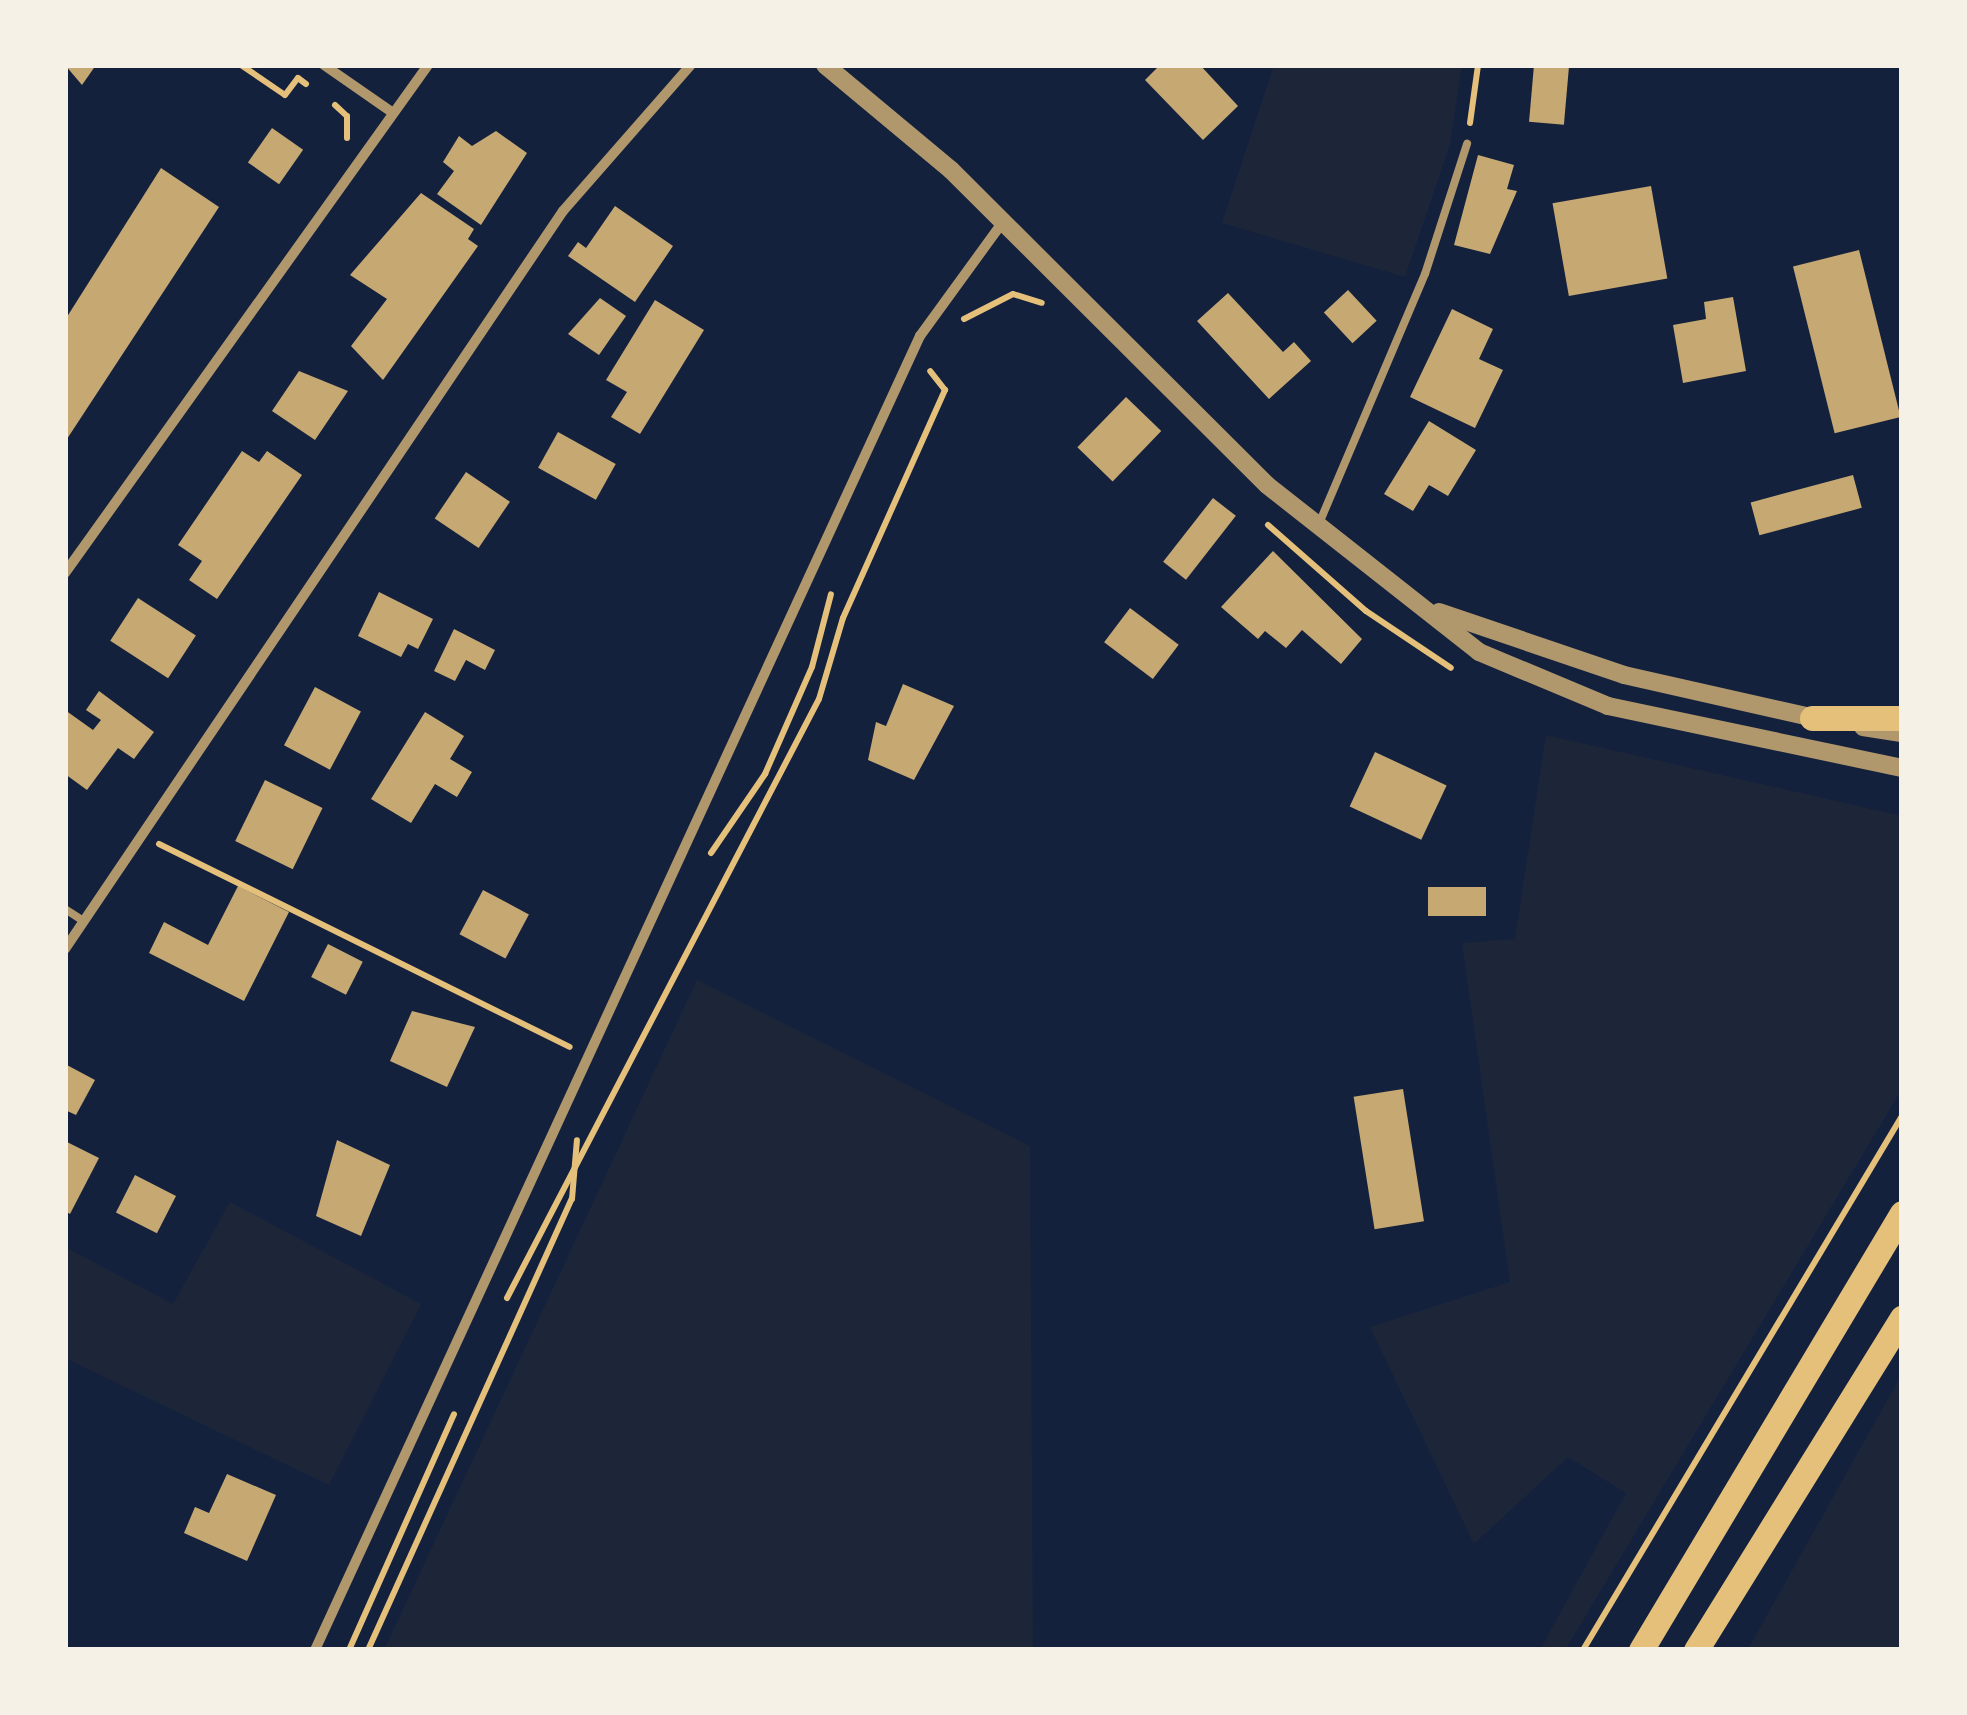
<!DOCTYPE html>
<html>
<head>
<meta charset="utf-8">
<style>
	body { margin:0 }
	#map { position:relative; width:1967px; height:1715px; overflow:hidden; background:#14213d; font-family:"DM Sans",sans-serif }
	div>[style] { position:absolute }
	.green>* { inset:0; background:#1d2539 }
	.building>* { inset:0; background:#c6a872; transform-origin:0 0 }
	.path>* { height:6px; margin:-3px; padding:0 3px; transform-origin:3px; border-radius:3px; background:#e5c07b }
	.service>* { height:8px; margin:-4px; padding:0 4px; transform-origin:4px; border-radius:4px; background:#b1986c }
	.minor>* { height:10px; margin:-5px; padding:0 5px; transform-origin:5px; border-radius:5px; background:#b1986c }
	.tertiary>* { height:18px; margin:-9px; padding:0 9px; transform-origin:9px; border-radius:9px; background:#b1986c }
	.primary>* { height:25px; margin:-12.5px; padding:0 12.5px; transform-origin:12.5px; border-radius:12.5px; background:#e5c07b }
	span { translate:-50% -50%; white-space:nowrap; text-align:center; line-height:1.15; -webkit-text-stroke:10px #f6f1e7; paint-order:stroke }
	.frame { position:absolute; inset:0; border:68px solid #f6f1e7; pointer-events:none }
</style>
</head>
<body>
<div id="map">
	<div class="green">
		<div style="clip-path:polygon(1274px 65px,1462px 65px,1450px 144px,1405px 277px,1222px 223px)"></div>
		<div style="clip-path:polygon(1546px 735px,1902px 816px,1902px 1089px,1565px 1650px,1540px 1650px,1626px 1493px,1568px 1457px,1474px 1544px,1370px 1327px,1510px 1282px,1462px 943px,1515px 939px)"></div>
		<div style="clip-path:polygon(697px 980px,1030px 1146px,1033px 1650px,384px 1650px)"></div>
		<div style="clip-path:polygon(230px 1202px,421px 1304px,329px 1485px,65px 1358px,65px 1247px,173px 1304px)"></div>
		<div style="clip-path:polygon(1902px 1374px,1902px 1650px,1747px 1650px,1752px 1642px)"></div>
	</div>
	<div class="building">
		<div style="clip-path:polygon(65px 65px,96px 65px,82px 85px)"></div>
		<div style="clip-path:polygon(1160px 65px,1200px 65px,1238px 106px,1203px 140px,1145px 80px)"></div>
		<div style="left:1534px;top:65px;width:35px;height:57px;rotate:5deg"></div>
		<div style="left:272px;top:128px;width:38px;height:42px;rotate:35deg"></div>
		<div style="clip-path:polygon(496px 131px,527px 153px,481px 225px,437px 194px,454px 171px,443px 162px,459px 136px,472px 146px)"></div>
		<div style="clip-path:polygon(1478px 155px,1514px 165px,1507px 189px,1517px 191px,1490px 254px,1454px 245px)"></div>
		<div style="clip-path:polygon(161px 168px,219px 207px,65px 442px,65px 320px)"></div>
		<div style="left:1651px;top:186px;width:94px;height:100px;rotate:80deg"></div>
		<div style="clip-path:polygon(421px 193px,474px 229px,468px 239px,478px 246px,383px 380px,351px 346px,387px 299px,350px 275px)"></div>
		<div style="clip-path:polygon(615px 206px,673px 246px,635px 302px,568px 256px,578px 242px,586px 248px)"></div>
		<div style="left:1859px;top:250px;width:172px;height:68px;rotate:76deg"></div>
		<div style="left:1348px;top:290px;width:42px;height:33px;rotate:47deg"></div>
		<div style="clip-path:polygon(1228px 293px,1283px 352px,1294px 342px,1311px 361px,1269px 399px,1197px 321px)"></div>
		<div style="clip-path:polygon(1733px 297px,1746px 371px,1683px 383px,1673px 325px,1706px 319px,1704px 302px)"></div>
		<div style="clip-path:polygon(600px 298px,626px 316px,599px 355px,568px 334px)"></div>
		<div style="clip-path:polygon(655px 300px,704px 330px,640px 434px,611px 417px,627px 392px,606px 380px)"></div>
		<div style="clip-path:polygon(1452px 309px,1493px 329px,1479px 359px,1503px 370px,1475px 428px,1410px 397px)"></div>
		<div style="clip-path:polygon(299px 371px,348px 391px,315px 440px,272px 411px)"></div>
		<div style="left:1126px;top:397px;width:49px;height:70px;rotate:44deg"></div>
		<div style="clip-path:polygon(1429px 421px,1476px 450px,1448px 496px,1429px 485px,1413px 511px,1384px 494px)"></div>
		<div style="left:558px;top:432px;width:66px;height:41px;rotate:29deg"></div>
		<div style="clip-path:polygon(242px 451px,259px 462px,267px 451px,302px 475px,217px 599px,189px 580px,202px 561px,178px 545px)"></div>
		<div style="left:466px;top:472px;width:53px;height:56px;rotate:34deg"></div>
		<div style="left:1853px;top:475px;width:34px;height:106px;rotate:75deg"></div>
		<div style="left:1213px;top:498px;width:29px;height:81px;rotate:38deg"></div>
		<div style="clip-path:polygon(1273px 551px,1362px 639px,1341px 664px,1302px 630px,1286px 648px,1265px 631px,1258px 639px,1221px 607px)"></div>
		<div style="clip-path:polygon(379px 592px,433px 619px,418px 649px,408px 644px,401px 657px,358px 636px)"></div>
		<div style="left:138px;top:598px;width:69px;height:51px;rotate:33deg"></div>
		<div style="left:1130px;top:608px;width:61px;height:43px;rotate:37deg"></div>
		<div style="clip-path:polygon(454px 629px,495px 650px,485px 670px,466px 660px,455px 681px,434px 671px)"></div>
		<div style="clip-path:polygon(903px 684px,954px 706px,914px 780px,868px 760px,876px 722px,886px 726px)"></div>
		<div style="left:315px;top:687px;width:52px;height:66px;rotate:28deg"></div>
		<div style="clip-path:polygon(99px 691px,154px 732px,134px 759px,118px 748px,87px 790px,65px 774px,65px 710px,93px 730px,101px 720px,86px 710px)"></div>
		<div style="clip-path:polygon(425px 712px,464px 736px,450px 759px,472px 772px,457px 797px,435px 784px,411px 823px,371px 799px)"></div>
		<div style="left:1375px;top:752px;width:79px;height:60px;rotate:25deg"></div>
		<div style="left:265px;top:780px;width:64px;height:68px;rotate:26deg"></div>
		<div style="clip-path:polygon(238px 886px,289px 912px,244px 1001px,149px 953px,164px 922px,208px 945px)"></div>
		<div style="left:1486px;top:887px;width:29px;height:58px;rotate:90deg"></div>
		<div style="left:483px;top:890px;width:52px;height:50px;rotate:28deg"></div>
		<div style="left:328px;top:944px;width:39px;height:37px;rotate:27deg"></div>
		<div style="clip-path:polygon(412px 1011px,475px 1027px,447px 1087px,390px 1061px)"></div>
		<div style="clip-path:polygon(65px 1064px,95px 1080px,76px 1115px,65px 1110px)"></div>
		<div style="left:1403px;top:1089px;width:134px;height:50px;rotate:81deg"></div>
		<div style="clip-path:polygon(337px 1140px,390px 1165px,361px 1236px,316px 1216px)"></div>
		<div style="clip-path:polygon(65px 1141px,99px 1158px,70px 1214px,65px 1211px)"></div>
		<div style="left:135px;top:1175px;width:46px;height:42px;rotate:27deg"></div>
		<div style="clip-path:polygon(227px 1474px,276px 1495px,247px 1561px,184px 1533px,195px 1507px,209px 1513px)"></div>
	</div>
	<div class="path">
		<div style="left:241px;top:65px;width:53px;rotate:34.3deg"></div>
		<div style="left:285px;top:95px;width:21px;rotate:-53deg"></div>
		<div style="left:298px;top:78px;width:10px;rotate:37deg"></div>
		<div style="left:335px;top:105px;width:16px;rotate:43deg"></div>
		<div style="left:347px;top:116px;width:22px;rotate:90deg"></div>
		<div style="left:1470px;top:123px;width:59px;rotate:-82.1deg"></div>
		<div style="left:964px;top:319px;width:55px;rotate:-27deg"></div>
		<div style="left:1013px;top:294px;width:30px;rotate:17deg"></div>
		<div style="left:1268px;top:525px;width:130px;rotate:41.3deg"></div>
		<div style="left:1366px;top:611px;width:102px;rotate:33.8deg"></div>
		<div style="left:159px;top:844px;width:458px;rotate:26.3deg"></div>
		<div style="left:711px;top:853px;width:96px;rotate:-55.6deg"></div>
		<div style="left:765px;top:774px;width:117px;rotate:-66.3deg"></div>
		<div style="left:812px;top:667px;width:75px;rotate:-75.4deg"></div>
		<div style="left:507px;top:1298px;width:675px;rotate:-62.49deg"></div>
		<div style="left:819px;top:699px;width:84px;rotate:-73.5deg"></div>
		<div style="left:843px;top:618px;width:250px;rotate:-65.9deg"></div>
		<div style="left:945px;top:390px;width:24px;rotate:-128deg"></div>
		<div style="left:349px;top:1650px;width:258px;rotate:-66deg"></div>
		<div style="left:368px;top:1650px;width:495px;rotate:-65.7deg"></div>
		<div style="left:572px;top:1199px;width:59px;rotate:-85.2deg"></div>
		<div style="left:1583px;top:1650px;width:622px;rotate:-59.15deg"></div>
	</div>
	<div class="service">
		<div style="left:1318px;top:526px;width:274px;rotate:-67deg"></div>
		<div style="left:1425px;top:274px;width:137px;rotate:-72.1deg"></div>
		<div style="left:65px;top:909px;width:20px;rotate:33deg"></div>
	</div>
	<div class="minor">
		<div style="left:324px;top:65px;width:84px;rotate:34.8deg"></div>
		<div style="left:65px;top:573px;width:624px;rotate:-54.45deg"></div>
		<div style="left:65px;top:949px;width:890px;rotate:-55.99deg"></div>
		<div style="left:563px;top:211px;width:194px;rotate:-48.8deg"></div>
		<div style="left:315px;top:1650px;width:1447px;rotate:-65.28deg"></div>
		<div style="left:920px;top:336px;width:140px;rotate:-54deg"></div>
	</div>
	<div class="tertiary">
		<div style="left:825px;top:65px;width:164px;rotate:39.8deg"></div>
		<div style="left:951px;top:170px;width:446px;rotate:44.9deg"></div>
		<div style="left:1267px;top:485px;width:270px;rotate:38.2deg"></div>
		<div style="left:1479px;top:652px;width:140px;rotate:22.7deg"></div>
		<div style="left:1608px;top:706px;width:300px;rotate:11.9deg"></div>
		<div style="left:1439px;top:612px;width:195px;rotate:18.8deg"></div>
		<div style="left:1624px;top:675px;width:204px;rotate:12.7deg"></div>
		<div style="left:1863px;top:727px;width:39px;rotate:9deg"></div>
	</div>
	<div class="primary">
		<div style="left:1812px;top:718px;width:90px"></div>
		<div style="left:1641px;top:1650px;width:509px;rotate:-59.15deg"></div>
		<div style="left:1696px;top:1650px;width:391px;rotate:-58.2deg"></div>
	</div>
	<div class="frame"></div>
</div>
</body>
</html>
